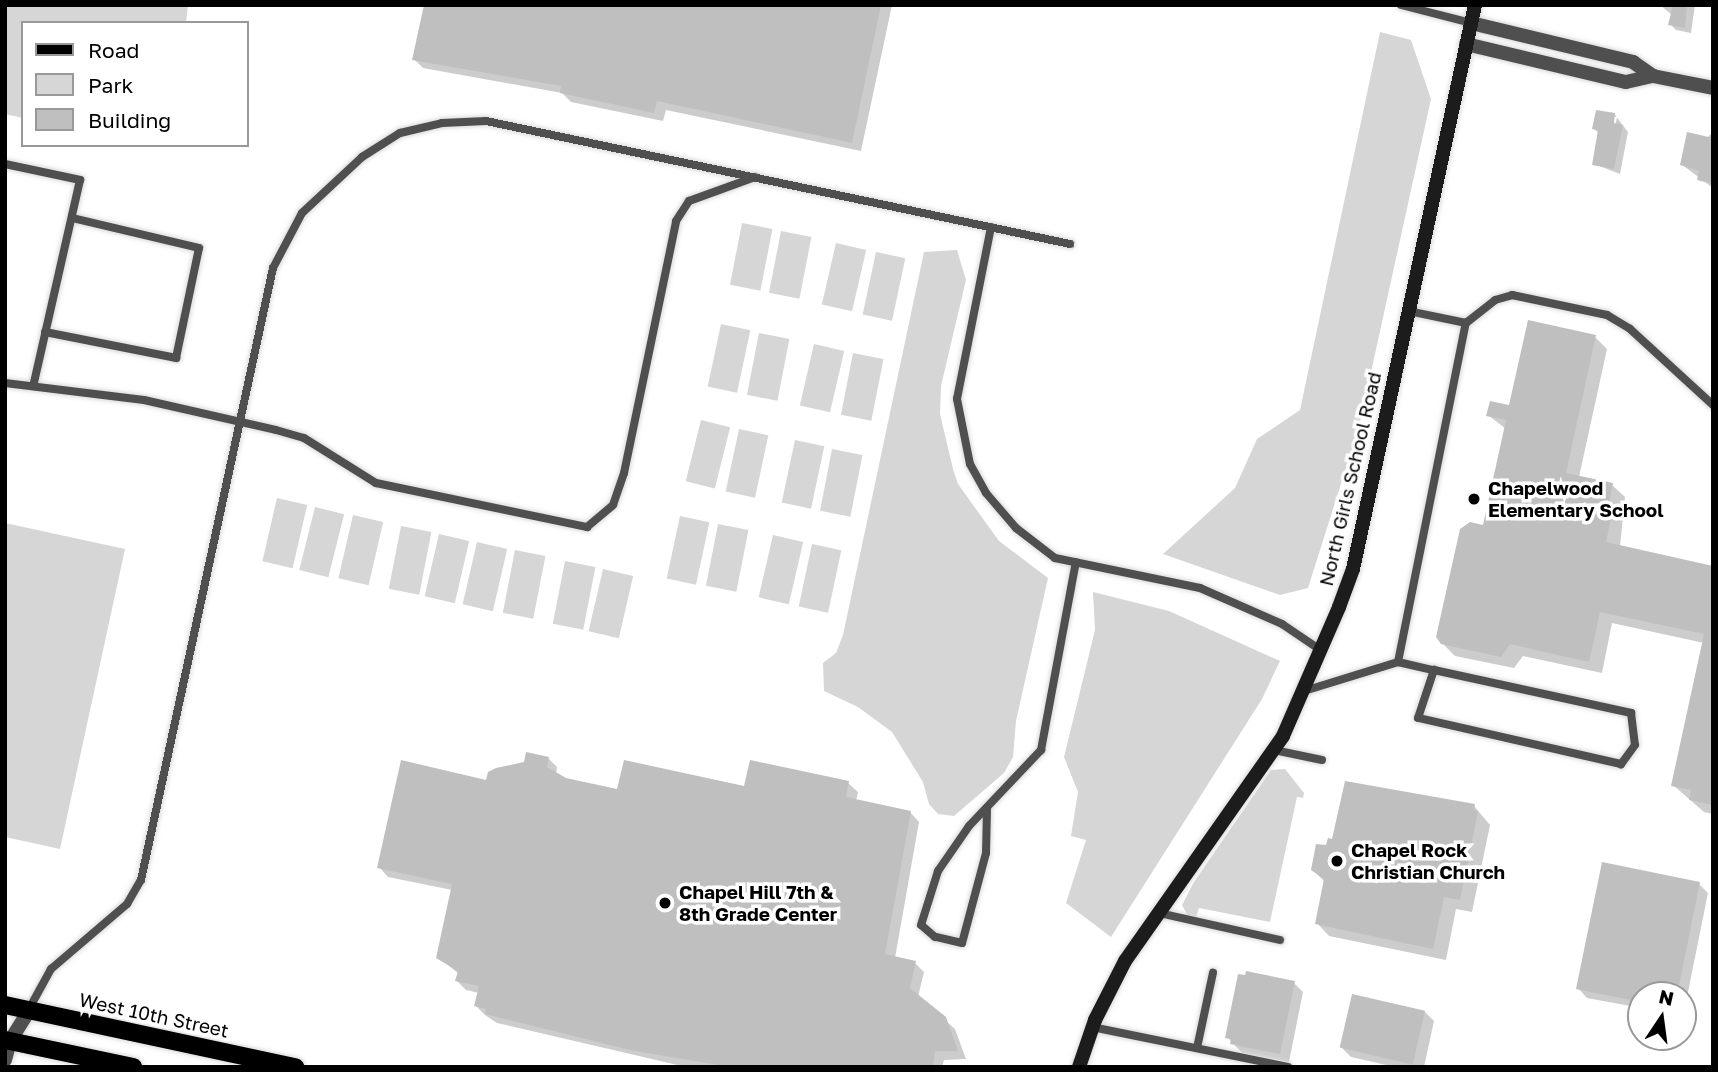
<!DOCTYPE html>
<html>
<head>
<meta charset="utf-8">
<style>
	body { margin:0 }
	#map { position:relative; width:1718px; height:1072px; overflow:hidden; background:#fff; font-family:"Golos Text",sans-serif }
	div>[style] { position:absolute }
	.green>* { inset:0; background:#d6d6d6; transform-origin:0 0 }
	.shadow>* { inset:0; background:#0003 }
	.building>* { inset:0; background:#bfbfbf; transform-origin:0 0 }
	.roads { filter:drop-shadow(0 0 2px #dbdbdb) drop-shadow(0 0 2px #dbdbdb) }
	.lane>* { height:8px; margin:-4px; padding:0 4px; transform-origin:4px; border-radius:4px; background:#4f4f4f }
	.street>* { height:14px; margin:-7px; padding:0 7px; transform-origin:7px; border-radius:7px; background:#4f4f4f }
	.secondary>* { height:14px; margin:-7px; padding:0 7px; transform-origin:7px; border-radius:7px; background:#1c1c1c }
	.primary>* { height:18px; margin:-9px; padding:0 9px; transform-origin:9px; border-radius:9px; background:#000 }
	.dots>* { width:19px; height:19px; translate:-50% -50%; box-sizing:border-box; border:4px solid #fff; border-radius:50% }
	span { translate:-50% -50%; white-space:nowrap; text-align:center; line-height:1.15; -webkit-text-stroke:7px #fff; paint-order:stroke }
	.street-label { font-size:19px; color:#000 }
	.poi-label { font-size:19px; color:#000; font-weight:700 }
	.left { translate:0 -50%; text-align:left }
	.frame { position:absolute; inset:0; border:7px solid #000; pointer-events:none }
	.legend { position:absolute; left:21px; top:21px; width:228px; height:126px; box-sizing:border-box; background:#fff; border:2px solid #999; margin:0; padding:9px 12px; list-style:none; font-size:21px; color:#000 }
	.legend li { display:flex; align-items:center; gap:14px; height:35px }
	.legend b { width:35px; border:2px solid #999 }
	.north { position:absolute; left:1627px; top:981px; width:70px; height:70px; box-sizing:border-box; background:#fff; border:2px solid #999; border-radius:50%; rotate:13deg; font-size:19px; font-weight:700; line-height:28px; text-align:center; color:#000 }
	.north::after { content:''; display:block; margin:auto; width:24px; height:32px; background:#000; clip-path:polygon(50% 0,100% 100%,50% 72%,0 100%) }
</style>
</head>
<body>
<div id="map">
	<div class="green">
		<div style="clip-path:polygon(5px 5px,188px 5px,186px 23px,23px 23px,23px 118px,5px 114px)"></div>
		<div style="clip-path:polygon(1380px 32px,1411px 40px,1431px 99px,1359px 427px,1308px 588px,1280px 595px,1163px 554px,1235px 488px,1257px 439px,1300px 410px)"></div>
		<div style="left:742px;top:223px;width:31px;height:63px;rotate:11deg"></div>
		<div style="left:781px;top:231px;width:31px;height:63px;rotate:11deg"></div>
		<div style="left:836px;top:243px;width:31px;height:63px;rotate:13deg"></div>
		<div style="clip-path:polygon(957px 250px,966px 280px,941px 386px,940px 414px,953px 469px,958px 484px,999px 541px,1048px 578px,1016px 721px,1013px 757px,1004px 773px,954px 816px,938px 814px,929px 804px,923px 782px,892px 732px,858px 707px,824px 691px,823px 663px,836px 653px,843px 635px,924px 252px)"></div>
		<div style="left:876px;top:252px;width:30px;height:64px;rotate:12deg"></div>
		<div style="left:721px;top:324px;width:30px;height:64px;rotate:12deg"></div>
		<div style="left:759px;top:333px;width:31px;height:63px;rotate:11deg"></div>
		<div style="left:814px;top:344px;width:31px;height:63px;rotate:13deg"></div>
		<div style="left:853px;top:353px;width:31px;height:63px;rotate:11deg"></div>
		<div style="left:701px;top:420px;width:30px;height:63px;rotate:14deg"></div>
		<div style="left:739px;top:429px;width:30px;height:64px;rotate:12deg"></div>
		<div style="left:795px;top:440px;width:30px;height:64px;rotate:12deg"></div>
		<div style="left:832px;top:449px;width:31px;height:63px;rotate:11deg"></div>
		<div style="left:277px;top:498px;width:31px;height:65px;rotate:13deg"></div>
		<div style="left:315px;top:507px;width:30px;height:65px;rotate:14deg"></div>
		<div style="left:353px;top:515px;width:31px;height:65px;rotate:13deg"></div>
		<div style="left:680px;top:516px;width:30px;height:64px;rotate:12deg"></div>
		<div style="clip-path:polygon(5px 523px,125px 549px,60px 849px,5px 837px)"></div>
		<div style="left:718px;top:524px;width:31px;height:63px;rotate:11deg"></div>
		<div style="left:401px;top:526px;width:31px;height:64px;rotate:11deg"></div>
		<div style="left:439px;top:534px;width:31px;height:64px;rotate:13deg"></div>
		<div style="left:773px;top:535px;width:31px;height:64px;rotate:13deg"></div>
		<div style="left:477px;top:542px;width:31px;height:64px;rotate:13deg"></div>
		<div style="left:812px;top:544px;width:30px;height:64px;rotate:12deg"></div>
		<div style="left:515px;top:550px;width:31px;height:64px;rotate:11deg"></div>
		<div style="left:565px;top:561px;width:31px;height:64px;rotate:11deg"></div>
		<div style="left:603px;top:569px;width:31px;height:64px;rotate:13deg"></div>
		<div style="clip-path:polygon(1093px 592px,1169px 611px,1280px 661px,1262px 699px,1111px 937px,1066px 903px,1086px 840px,1071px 836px,1078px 792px,1064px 757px,1095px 630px)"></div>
		<div style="clip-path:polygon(1285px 769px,1304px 793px,1303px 798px,1297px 797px,1270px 922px,1199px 908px,1196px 917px,1188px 916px,1182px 905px,1194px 882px,1271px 770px)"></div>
	</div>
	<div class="shadow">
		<div style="clip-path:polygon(426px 5px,892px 5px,861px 151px,666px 110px,663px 121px,571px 102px,562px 93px,423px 68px,414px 59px)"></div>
		<div style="clip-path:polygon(1660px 5px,1695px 5px,1691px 33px,1676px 30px,1670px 24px,1672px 15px)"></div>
		<div style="clip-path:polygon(evenodd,1615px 115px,1628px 132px,1620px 174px,1594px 164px,1600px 134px,1594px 129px,1615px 115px,1613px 117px,1617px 117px,1614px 132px,1613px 117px)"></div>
		<div style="clip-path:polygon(1712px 133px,1713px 133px,1713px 188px,1681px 164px)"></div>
		<div style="clip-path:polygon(1595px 337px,1607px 349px,1579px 477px,1612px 485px,1625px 497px,1620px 547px,1713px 567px,1713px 814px,1704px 812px,1673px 785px,1704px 643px,1612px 623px,1602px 673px,1523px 656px,1514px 668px,1455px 656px,1442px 643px,1485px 527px,1506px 429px,1488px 415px,1511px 407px)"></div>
		<div style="clip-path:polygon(548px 758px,557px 767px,556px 774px,566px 780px,619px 791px,848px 783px,858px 792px,856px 801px,910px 812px,919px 822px,895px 958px,915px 963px,924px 972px,918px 997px,955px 1029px,966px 1059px,944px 1060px,942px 1067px,686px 1067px,497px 1023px,485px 1015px,476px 1006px,479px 993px,466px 990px,457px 981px,459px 974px,438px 957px,452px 890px,388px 877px,379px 867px,487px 782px)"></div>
		<div style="clip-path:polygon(1474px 806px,1490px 825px,1472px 912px,1456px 909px,1446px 960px,1329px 936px,1317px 923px,1325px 882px,1312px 869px,1327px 848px)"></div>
		<div style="clip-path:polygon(1699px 884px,1708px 893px,1683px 1017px,1683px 995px,1641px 995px,1641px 1008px,1587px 998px,1578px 988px)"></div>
		<div style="clip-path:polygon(1294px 983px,1303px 992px,1289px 1062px,1242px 1053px,1227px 1037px)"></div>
		<div style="clip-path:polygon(1425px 1012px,1434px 1021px,1424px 1067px,1395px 1067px,1351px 1057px,1342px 1048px)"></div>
	</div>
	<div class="building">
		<div style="clip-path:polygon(424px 5px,881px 5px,852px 143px,657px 101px,654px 113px,560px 93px,561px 86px,412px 60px)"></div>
		<div style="clip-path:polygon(1673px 5px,1687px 5px,1685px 28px,1668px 25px)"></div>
		<div style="clip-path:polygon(1596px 110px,1615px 113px,1614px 123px,1623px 125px,1614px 169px,1592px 165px,1598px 130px,1592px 129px)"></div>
		<div style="clip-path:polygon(1687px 132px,1713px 138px,1713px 184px,1697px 180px,1699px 171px,1680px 165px)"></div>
		<div style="clip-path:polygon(1528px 320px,1596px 335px,1566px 473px,1613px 483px,1609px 503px,1614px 504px,1606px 542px,1713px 566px,1713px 805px,1689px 800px,1691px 790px,1671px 786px,1704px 634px,1600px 612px,1589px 662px,1510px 644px,1501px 657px,1441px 644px,1436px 637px,1460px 529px,1470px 522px,1483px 525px,1506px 420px,1486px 416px,1490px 401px,1509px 405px)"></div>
		<div style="clip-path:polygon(526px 752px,549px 757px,547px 767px,566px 778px,617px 789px,624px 760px,744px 786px,750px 760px,849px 781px,846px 797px,911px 811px,885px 954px,916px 961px,910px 988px,946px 1017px,958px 1051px,935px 1051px,933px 1067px,730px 1067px,630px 1050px,485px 1014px,486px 1009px,474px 1006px,479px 986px,455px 981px,458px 971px,436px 958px,452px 884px,377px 868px,401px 760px,486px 780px,488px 772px,496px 768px,524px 762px)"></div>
		<div style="clip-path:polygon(1345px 781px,1475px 804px,1474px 810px,1478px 811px,1460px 900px,1444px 897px,1433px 949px,1315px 924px,1324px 879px,1311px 870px,1316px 844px,1326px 845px,1328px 838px,1332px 839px)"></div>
		<div style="clip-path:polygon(1602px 862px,1700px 882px,1677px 995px,1641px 995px,1641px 1002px,1576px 989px)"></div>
		<div style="clip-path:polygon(1246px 971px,1295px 981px,1280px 1054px,1230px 1044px,1231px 1039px,1225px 1038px,1238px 974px,1245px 975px)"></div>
		<div style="left:1352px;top:994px;width:75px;height:55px;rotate:13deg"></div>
	</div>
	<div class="roads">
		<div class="lane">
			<div style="left:1401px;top:5px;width:72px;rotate:14.4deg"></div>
			<div style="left:5px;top:164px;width:77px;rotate:12deg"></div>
			<div style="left:80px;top:180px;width:208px;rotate:102.8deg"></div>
			<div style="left:991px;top:227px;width:175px;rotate:101.2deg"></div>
			<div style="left:957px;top:399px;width:66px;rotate:78.7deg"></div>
			<div style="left:970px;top:464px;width:33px;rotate:61deg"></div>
			<div style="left:986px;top:493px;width:46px;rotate:49.4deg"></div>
			<div style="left:1016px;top:528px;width:49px;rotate:37.6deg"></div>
			<div style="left:1055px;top:558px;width:148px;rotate:11.7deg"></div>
			<div style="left:1200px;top:588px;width:90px;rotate:23.7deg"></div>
			<div style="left:1282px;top:624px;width:48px;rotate:34deg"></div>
			<div style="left:1408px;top:311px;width:59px;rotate:11.7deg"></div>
			<div style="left:45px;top:332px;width:134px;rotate:11.2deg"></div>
			<div style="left:176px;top:358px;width:112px;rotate:-78.2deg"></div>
			<div style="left:199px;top:248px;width:130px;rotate:-166.7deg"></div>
			<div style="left:5px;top:383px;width:140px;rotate:7deg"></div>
			<div style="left:144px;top:400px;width:135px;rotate:12.8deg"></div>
			<div style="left:276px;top:430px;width:29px;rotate:16deg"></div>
			<div style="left:304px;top:438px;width:85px;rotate:32deg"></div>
			<div style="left:376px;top:483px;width:216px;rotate:11.8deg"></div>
			<div style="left:587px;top:527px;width:34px;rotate:-40deg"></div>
			<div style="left:613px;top:505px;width:34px;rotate:-71deg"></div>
			<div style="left:624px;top:473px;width:257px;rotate:-78.3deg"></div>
			<div style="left:676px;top:221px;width:24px;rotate:-57deg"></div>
			<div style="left:689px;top:201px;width:70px;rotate:-20deg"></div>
			<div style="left:1398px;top:662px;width:37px;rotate:13deg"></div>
			<div style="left:1434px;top:670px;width:202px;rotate:12.3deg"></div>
			<div style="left:1631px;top:713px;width:32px;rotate:83deg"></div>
			<div style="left:1635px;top:745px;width:24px;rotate:126deg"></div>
			<div style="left:1621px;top:764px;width:208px;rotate:-167.2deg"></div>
			<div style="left:1418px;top:718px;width:51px;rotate:-71.6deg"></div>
			<div style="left:1304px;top:691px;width:98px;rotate:-17.1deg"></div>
			<div style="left:1398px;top:662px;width:346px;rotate:-78.7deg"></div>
			<div style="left:1466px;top:323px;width:37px;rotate:-38deg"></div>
			<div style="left:1495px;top:300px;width:18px;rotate:-16deg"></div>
			<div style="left:1512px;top:295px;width:97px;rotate:11.9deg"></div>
			<div style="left:1607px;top:315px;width:27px;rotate:31deg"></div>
			<div style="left:1630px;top:329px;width:113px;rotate:42.5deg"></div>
			<div style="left:1274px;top:750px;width:49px;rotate:11.8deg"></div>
			<div style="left:987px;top:809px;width:44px;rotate:91.3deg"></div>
			<div style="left:986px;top:853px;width:93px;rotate:104.9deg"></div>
			<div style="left:962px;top:943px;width:28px;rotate:-167deg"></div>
			<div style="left:935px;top:937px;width:18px;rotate:-139deg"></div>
			<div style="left:921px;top:925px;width:57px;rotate:-72.5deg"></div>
			<div style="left:938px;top:871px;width:55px;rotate:-55.4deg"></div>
			<div style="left:969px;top:826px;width:105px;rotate:-46.5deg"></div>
			<div style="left:1041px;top:750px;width:191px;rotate:-79.5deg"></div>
			<div style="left:1159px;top:913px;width:124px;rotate:12.6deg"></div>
			<div style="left:29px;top:1009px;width:46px;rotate:-61.2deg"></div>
			<div style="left:51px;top:969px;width:100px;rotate:-40.5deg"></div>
			<div style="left:127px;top:904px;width:28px;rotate:-60deg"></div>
			<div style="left:141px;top:880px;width:626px;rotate:-77.83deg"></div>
			<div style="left:273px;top:268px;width:62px;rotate:-62.2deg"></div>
			<div style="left:302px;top:213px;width:82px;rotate:-43deg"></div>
			<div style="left:362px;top:157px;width:45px;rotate:-32.3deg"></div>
			<div style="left:400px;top:133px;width:43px;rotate:-13.4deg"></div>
			<div style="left:442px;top:123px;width:44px;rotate:-2.6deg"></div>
			<div style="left:486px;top:121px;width:597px;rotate:11.89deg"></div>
			<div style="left:1092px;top:1027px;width:200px;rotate:11.5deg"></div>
			<div style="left:1197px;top:1048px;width:77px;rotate:-78deg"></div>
		</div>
		<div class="street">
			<div style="left:1471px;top:23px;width:167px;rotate:13.5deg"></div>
			<div style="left:1633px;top:62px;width:24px;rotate:35deg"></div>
			<div style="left:1653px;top:76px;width:61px;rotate:11.3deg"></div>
			<div style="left:1466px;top:44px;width:164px;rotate:13.4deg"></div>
			<div style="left:1626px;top:82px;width:28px;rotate:-13deg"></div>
			<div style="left:5px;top:1060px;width:20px;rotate:-75deg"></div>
			<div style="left:10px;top:1041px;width:36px;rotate:-58deg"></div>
		</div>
		<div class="secondary">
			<div style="left:1079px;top:1067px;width:50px;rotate:-71.2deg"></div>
			<div style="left:1095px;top:1020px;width:66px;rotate:-63deg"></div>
			<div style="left:1125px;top:961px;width:275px;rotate:-54.9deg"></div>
			<div style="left:1283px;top:736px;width:141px;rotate:-66.5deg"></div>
			<div style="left:1339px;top:607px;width:40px;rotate:-69.8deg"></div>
			<div style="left:1353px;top:569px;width:577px;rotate:-77.79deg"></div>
		</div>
		<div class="primary">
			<div style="left:5px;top:1005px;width:297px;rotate:12.1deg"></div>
			<div style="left:5px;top:1040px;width:131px;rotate:11.9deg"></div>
		</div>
	</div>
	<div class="dots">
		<div style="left:1474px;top:499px;background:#000"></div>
		<div style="left:1337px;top:861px;background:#000"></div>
		<div style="left:665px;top:903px;background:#000"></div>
	</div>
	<div class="street-label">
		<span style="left:1350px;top:479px;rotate:-77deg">North Girls School Road</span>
		<span style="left:154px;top:1015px;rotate:12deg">West 10th Street</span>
	</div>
	<div class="poi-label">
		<span class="left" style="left:1488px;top:499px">Chapelwood<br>Elementary School</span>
		<span class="left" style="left:1351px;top:861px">Chapel Rock<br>Christian Church</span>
		<span class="left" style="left:679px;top:903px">Chapel Hill 7th &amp;<br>8th Grade Center</span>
	</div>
	<div class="frame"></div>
	<ul class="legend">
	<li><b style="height:9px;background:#000"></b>Road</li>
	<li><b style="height:19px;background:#d6d6d6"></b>Park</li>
	<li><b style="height:19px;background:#bfbfbf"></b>Building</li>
	</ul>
	<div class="north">N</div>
</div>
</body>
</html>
